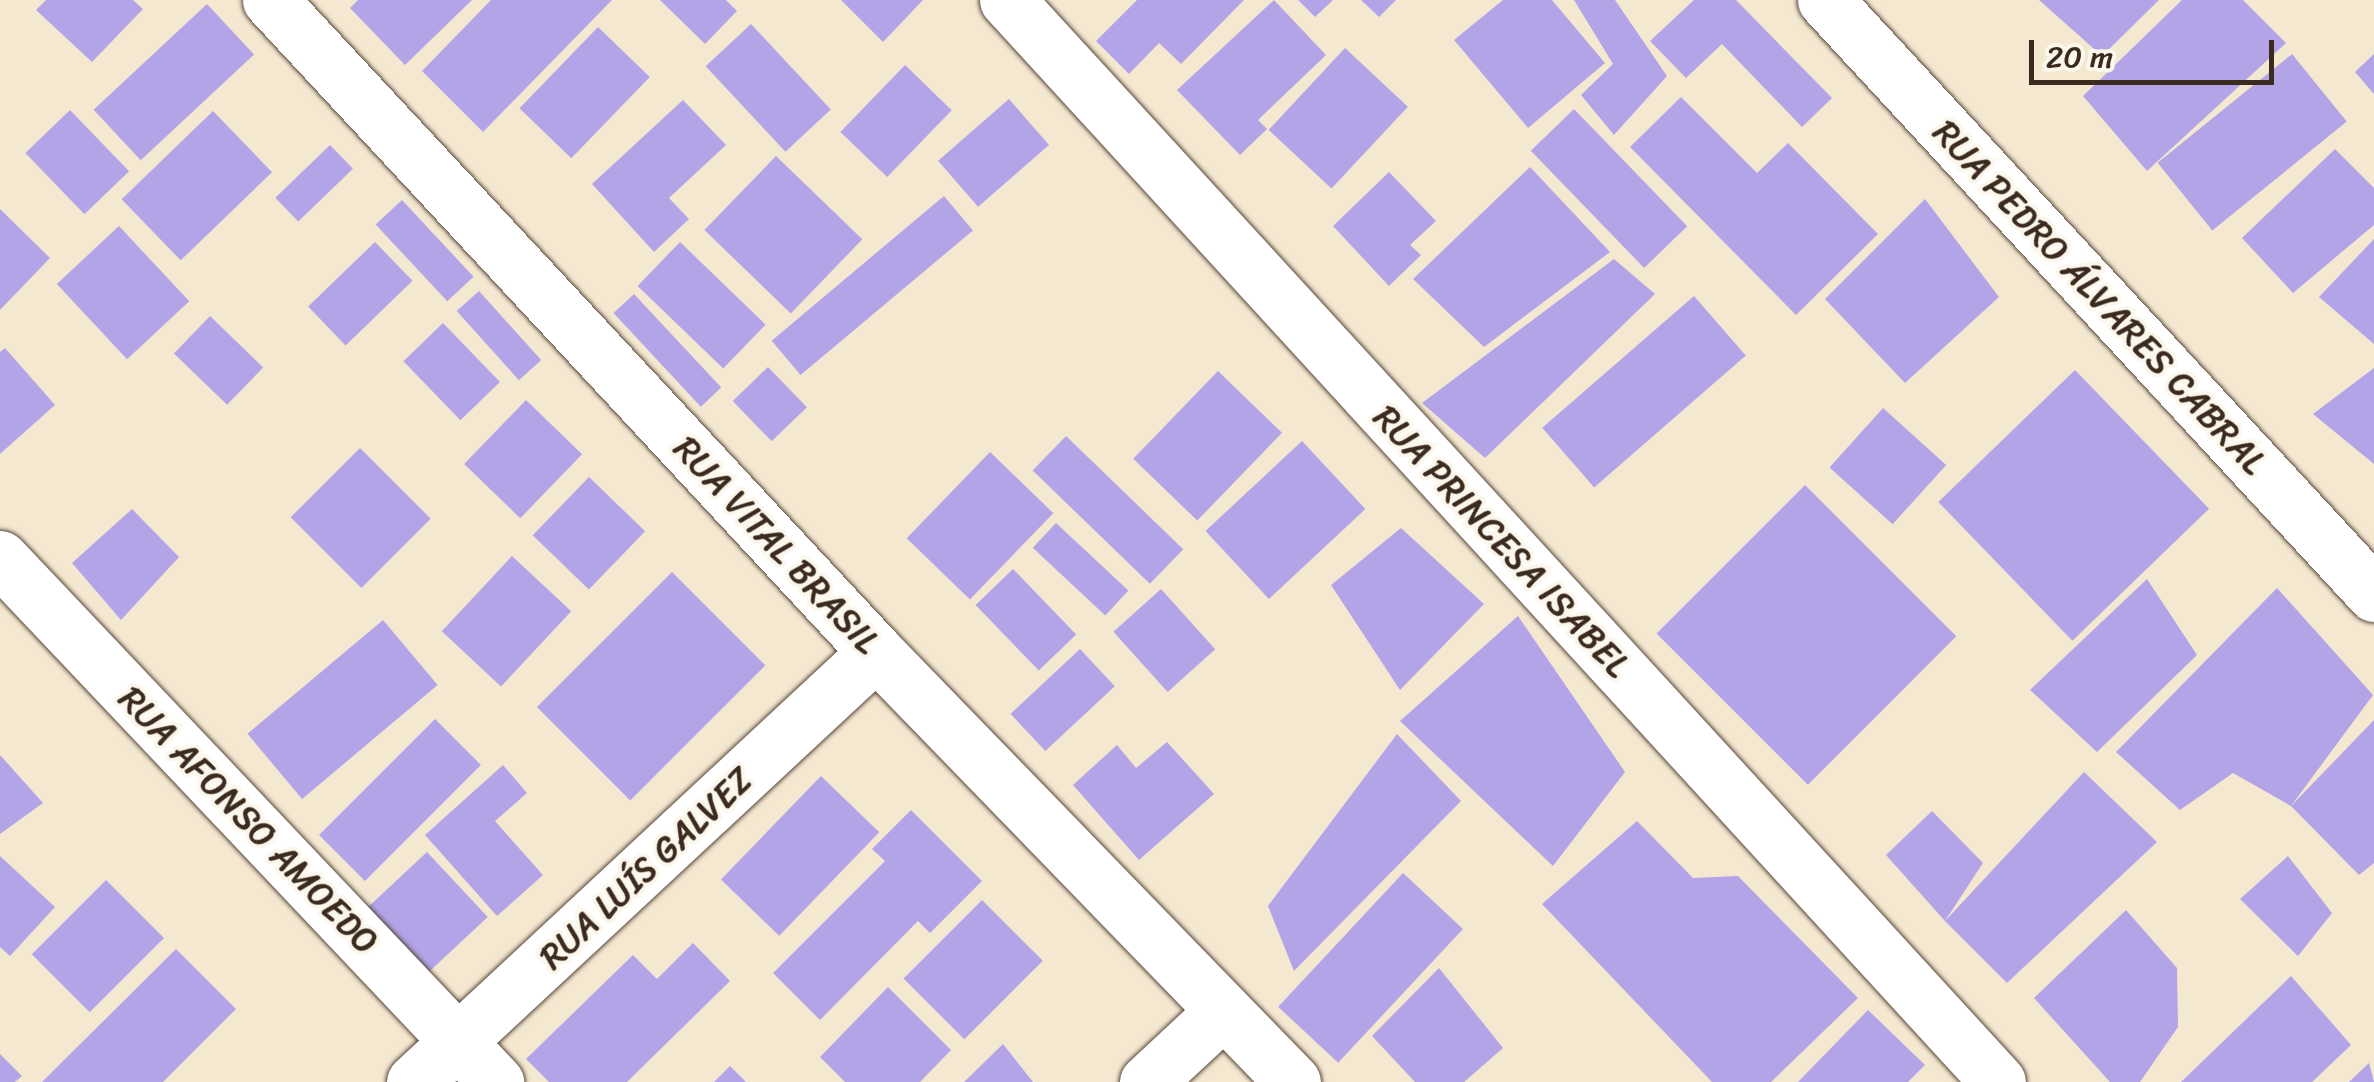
<!DOCTYPE html>
<html>
<head>
<meta charset="utf-8">
<style>
	body { margin:0 }
	#map { position:relative; width:2374px; height:1082px; overflow:hidden; background:#f5e8d1; font-family:Sriracha,sans-serif }
	div>[style] { position:absolute }
	.building>* { inset:0; background:#b3a4e8; transform-origin:0 0 }
	.roads { filter:drop-shadow(0 0 2px #574639) drop-shadow(0 0 2px #574639) }
	.minor>* { height:55px; margin:-27.5px; padding:0 27.5px; transform-origin:27.5px; border-radius:27.5px; background:#fff }
	span { translate:-50% -50%; white-space:nowrap; text-align:center; line-height:1.15; -webkit-text-stroke:8px #fbf7ec; paint-order:stroke }
	.street-label { font-size:35px; color:#3b2a1e }
	.scale { position:absolute; left:2029px; top:40px; width:245px; height:45px; box-sizing:border-box; border:5px solid #3b2a1e; border-top:0; padding-left:12px; font-size:30px; line-height:35px; white-space:nowrap; color:#3b2a1e; -webkit-text-stroke:8px #fbf7ec; paint-order:stroke }
</style>
</head>
<body>
<div id="map">
	<div class="building">
		<div style="clip-path:polygon(46px 0,133px 0,143px 9px,92px 62px,36px 10px)"></div>
		<div style="clip-path:polygon(358px 0,472px 0,405px 65px,350px 8px)"></div>
		<div style="clip-path:polygon(491px 0,612px 0,483px 132px,422px 71px)"></div>
		<div style="clip-path:polygon(660px 0,726px 0,737px 11px,705px 44px)"></div>
		<div style="clip-path:polygon(841px 0,923px 0,883px 42px)"></div>
		<div style="clip-path:polygon(1137px 0,1244px 0,1181px 64px,1159px 43px,1129px 74px,1096px 41px)"></div>
		<div style="clip-path:polygon(1274px 0,1326px 55px,1258px 120px,1267px 129px,1240px 155px,1177px 90px)"></div>
		<div style="clip-path:polygon(1298px 0,1333px 0,1315px 17px)"></div>
		<div style="clip-path:polygon(1361px 0,1396px 0,1379px 17px)"></div>
		<div style="clip-path:polygon(1503px 0,1552px 0,1605px 63px,1528px 128px,1454px 40px)"></div>
		<div style="clip-path:polygon(1574px 0,1615px 0,1667px 76px,1614px 135px,1581px 95px,1613px 64px)"></div>
		<div style="clip-path:polygon(1694px 0,1736px 0,1832px 98px,1802px 127px,1722px 44px,1686px 78px,1650px 41px)"></div>
		<div style="clip-path:polygon(2039px 0,2159px 0,2102px 56px)"></div>
		<div style="clip-path:polygon(2182px 0,2243px 0,2286px 43px,2147px 171px,2083px 96px)"></div>
		<div style="left:207px;top:4px;width:69px;height:155px;rotate:47deg"></div>
		<div style="left:751px;top:24px;width:117px;height:62px;rotate:47deg"></div>
		<div style="left:598px;top:27px;width:72px;height:113px;rotate:44deg"></div>
		<div style="left:1345px;top:48px;width:86px;height:112px;rotate:43deg"></div>
		<div style="left:2292px;top:54px;width:87px;height:173px;rotate:51deg"></div>
		<div style="clip-path:polygon(2374px 54px,2374px 94px,2355px 72px)"></div>
		<div style="left:905px;top:65px;width:65px;height:93px;rotate:44deg"></div>
		<div style="clip-path:polygon(1681px 97px,1757px 173px,1788px 143px,1878px 234px,1796px 315px,1630px 147px)"></div>
		<div style="left:1009px;top:99px;width:61px;height:94px;rotate:49deg"></div>
		<div style="clip-path:polygon(683px 100px,726px 145px,669px 198px,689px 219px,654px 252px,592px 184px)"></div>
		<div style="left:1574px;top:109px;width:163px;height:60px;rotate:46deg"></div>
		<div style="left:70px;top:110px;width:85px;height:62px;rotate:46deg"></div>
		<div style="left:213px;top:111px;width:85px;height:127px;rotate:46deg"></div>
		<div style="left:330px;top:145px;width:33px;height:76px;rotate:46deg"></div>
		<div style="clip-path:polygon(2335px 149px,2374px 188px,2374px 225px,2293px 293px,2242px 238px)"></div>
		<div style="left:776px;top:156px;width:120px;height:103px;rotate:44deg"></div>
		<div style="clip-path:polygon(1530px 167px,1610px 252px,1484px 347px,1413px 279px)"></div>
		<div style="clip-path:polygon(1389px 172px,1436px 221px,1410px 245px,1421px 255px,1389px 286px,1333px 226px)"></div>
		<div style="left:944px;top:196px;width:45px;height:225px;rotate:50deg"></div>
		<div style="clip-path:polygon(1925px 199px,1999px 297px,1905px 383px,1825px 299px)"></div>
		<div style="left:402px;top:200px;width:105px;height:36px;rotate:47deg"></div>
		<div style="clip-path:polygon(0 209px,50px 258px,0 310px)"></div>
		<div style="left:119px;top:226px;width:103px;height:85px;rotate:47deg"></div>
		<div style="clip-path:polygon(2374px 239px,2374px 344px,2319px 297px)"></div>
		<div style="left:375px;top:242px;width:54px;height:93px;rotate:46deg"></div>
		<div style="left:680px;top:242px;width:119px;height:61px;rotate:44deg"></div>
		<div style="clip-path:polygon(1614px 259px,1655px 294px,1485px 458px,1422px 403px)"></div>
		<div style="left:479px;top:291px;width:93px;height:30px;rotate:48deg"></div>
		<div style="left:634px;top:294px;width:128px;height:28px;rotate:47deg"></div>
		<div style="left:1694px;top:296px;width:79px;height:201px;rotate:49deg"></div>
		<div style="left:210px;top:316px;width:74px;height:52px;rotate:44deg"></div>
		<div style="left:443px;top:323px;width:82px;height:55px;rotate:46deg"></div>
		<div style="clip-path:polygon(5px 348px,55px 405px,0 454px,0 352px)"></div>
		<div style="left:768px;top:367px;width:56px;height:49px;rotate:46deg"></div>
		<div style="clip-path:polygon(2374px 368px,2374px 464px,2313px 414px)"></div>
		<div style="left:2075px;top:370px;width:193px;height:190px;rotate:46deg"></div>
		<div style="left:1218px;top:371px;width:89px;height:122px;rotate:44deg"></div>
		<div style="left:526px;top:400px;width:78px;height:89px;rotate:44deg"></div>
		<div style="left:1883px;top:408px;width:85px;height:80px;rotate:42deg"></div>
		<div style="left:1066px;top:436px;width:163px;height:48px;rotate:44deg"></div>
		<div style="left:1302px;top:441px;width:93px;height:132px;rotate:47deg"></div>
		<div style="left:360px;top:448px;width:100px;height:98px;rotate:45deg"></div>
		<div style="left:990px;top:452px;width:88px;height:120px;rotate:44deg"></div>
		<div style="left:589px;top:477px;width:78px;height:81px;rotate:44deg"></div>
		<div style="left:1805px;top:485px;width:214px;height:210px;rotate:45deg"></div>
		<div style="clip-path:polygon(132px 509px,179px 557px,121px 620px,72px 563px)"></div>
		<div style="left:1056px;top:523px;width:99px;height:34px;rotate:43deg"></div>
		<div style="clip-path:polygon(1401px 528px,1484px 604px,1400px 690px,1331px 585px)"></div>
		<div style="left:512px;top:556px;width:81px;height:103px;rotate:43deg"></div>
		<div style="left:1013px;top:569px;width:91px;height:52px;rotate:46deg"></div>
		<div style="left:672px;top:572px;width:132px;height:191px;rotate:45deg"></div>
		<div style="clip-path:polygon(2147px 579px,2197px 655px,2097px 752px,2030px 690px)"></div>
		<div style="clip-path:polygon(2277px 588px,2373px 695px,2291px 806px,2374px 720px,2374px 863px,2359px 875px,2291px 806px,2233px 773px,2180px 810px,2116px 752px)"></div>
		<div style="left:1161px;top:589px;width:81px;height:64px;rotate:48deg"></div>
		<div style="clip-path:polygon(1518px 616px,1625px 772px,1553px 866px,1400px 721px)"></div>
		<div style="left:383px;top:620px;width:85px;height:177px;rotate:50deg"></div>
		<div style="left:1080px;top:649px;width:51px;height:95px;rotate:47deg"></div>
		<div style="left:435px;top:719px;width:65px;height:164px;rotate:45deg"></div>
		<div style="clip-path:polygon(1397px 734px,1461px 801px,1294px 971px,1268px 906px)"></div>
		<div style="clip-path:polygon(1167px 742px,1214px 794px,1139px 860px,1073px 785px,1117px 745px,1136px 768px)"></div>
		<div style="clip-path:polygon(0 755px,43px 803px,0 834px)"></div>
		<div style="clip-path:polygon(503px 765px,527px 793px,495px 821px,543px 875px,497px 916px,425px 835px)"></div>
		<div style="clip-path:polygon(2084px 772px,2157px 842px,2007px 983px,1945px 921px)"></div>
		<div style="left:821px;top:776px;width:81px;height:144px;rotate:44deg"></div>
		<div style="clip-path:polygon(911px 810px,982px 881px,930px 933px,918px 921px,820px 1020px,773px 973px,885px 861px,872px 849px)"></div>
		<div style="clip-path:polygon(1932px 811px,1983px 863px,1945px 921px,1886px 855px)"></div>
		<div style="clip-path:polygon(1637px 821px,1693px 878px,1738px 876px,1858px 998px,1771px 1082px,1712px 1082px,1542px 904px)"></div>
		<div style="left:427px;top:852px;width:89px;height:90px;rotate:47deg"></div>
		<div style="clip-path:polygon(0 856px,55px 907px,10px 956px,0 947px)"></div>
		<div style="clip-path:polygon(2288px 856px,2332px 913px,2298px 956px,2240px 899px)"></div>
		<div style="left:1403px;top:873px;width:82px;height:183px;rotate:43deg"></div>
		<div style="left:106px;top:880px;width:82px;height:105px;rotate:45deg"></div>
		<div style="left:982px;top:900px;width:86px;height:111px;rotate:45deg"></div>
		<div style="clip-path:polygon(2126px 910px,2177px 968px,2178px 1027px,2140px 1082px,2110px 1082px,2034px 998px)"></div>
		<div style="clip-path:polygon(693px 943px,730px 981px,627px 1082px,549px 1082px,526px 1059px,633px 955px,657px 979px)"></div>
		<div style="clip-path:polygon(176px 949px,236px 1009px,163px 1082px,42px 1082px)"></div>
		<div style="clip-path:polygon(1439px 968px,1503px 1048px,1464px 1082px,1415px 1082px,1372px 1036px)"></div>
		<div style="clip-path:polygon(2291px 976px,2351px 1045px,2312px 1082px,2181px 1082px)"></div>
		<div style="clip-path:polygon(888px 987px,951px 1050px,920px 1082px,845px 1082px,820px 1057px)"></div>
		<div style="clip-path:polygon(1868px 1010px,1925px 1065px,1908px 1082px,1798px 1082px)"></div>
		<div style="clip-path:polygon(1003px 1044px,1033px 1082px,964px 1082px)"></div>
		<div style="clip-path:polygon(0 1054px,22px 1076px,15px 1082px,0 1082px)"></div>
		<div style="clip-path:polygon(2369px 1063px,2374px 1082px,2349px 1082px)"></div>
		<div style="clip-path:polygon(730px 1066px,746px 1082px,714px 1082px)"></div>
	</div>
	<div class="roads">
		<div class="minor">
			<div style="left:270px;top:0;width:890px;rotate:47.09deg"></div>
			<div style="left:876px;top:652px;width:599px;rotate:45.88deg"></div>
			<div style="left:1007px;top:0;width:1467px;rotate:47.51deg"></div>
			<div style="left:1825px;top:0;width:809px;rotate:47.25deg"></div>
			<div style="left:0;top:558px;width:722px;rotate:46.57deg"></div>
			<div style="left:414px;top:1082px;width:631px;rotate:-42.95deg"></div>
			<div style="left:1147px;top:1082px;width:103px;rotate:-43deg"></div>
		</div>
	</div>
	<div class="street-label">
		<span style="left:2100px;top:297px;rotate:47deg">RUA PEDRO ÁLVARES CABRAL</span>
		<span style="left:1502px;top:541px;rotate:47deg">RUA PRINCESA ISABEL</span>
		<span style="left:777px;top:545px;rotate:47deg">RUA VITAL BRASIL</span>
		<span style="left:249px;top:820px;rotate:46deg">RUA AFONSO AMOEDO</span>
		<span style="left:646px;top:868px;rotate:-43deg">RUA LUÍS GALVEZ</span>
	</div>
	<div class="scale">20 m</div>
</div>
</body>
</html>
